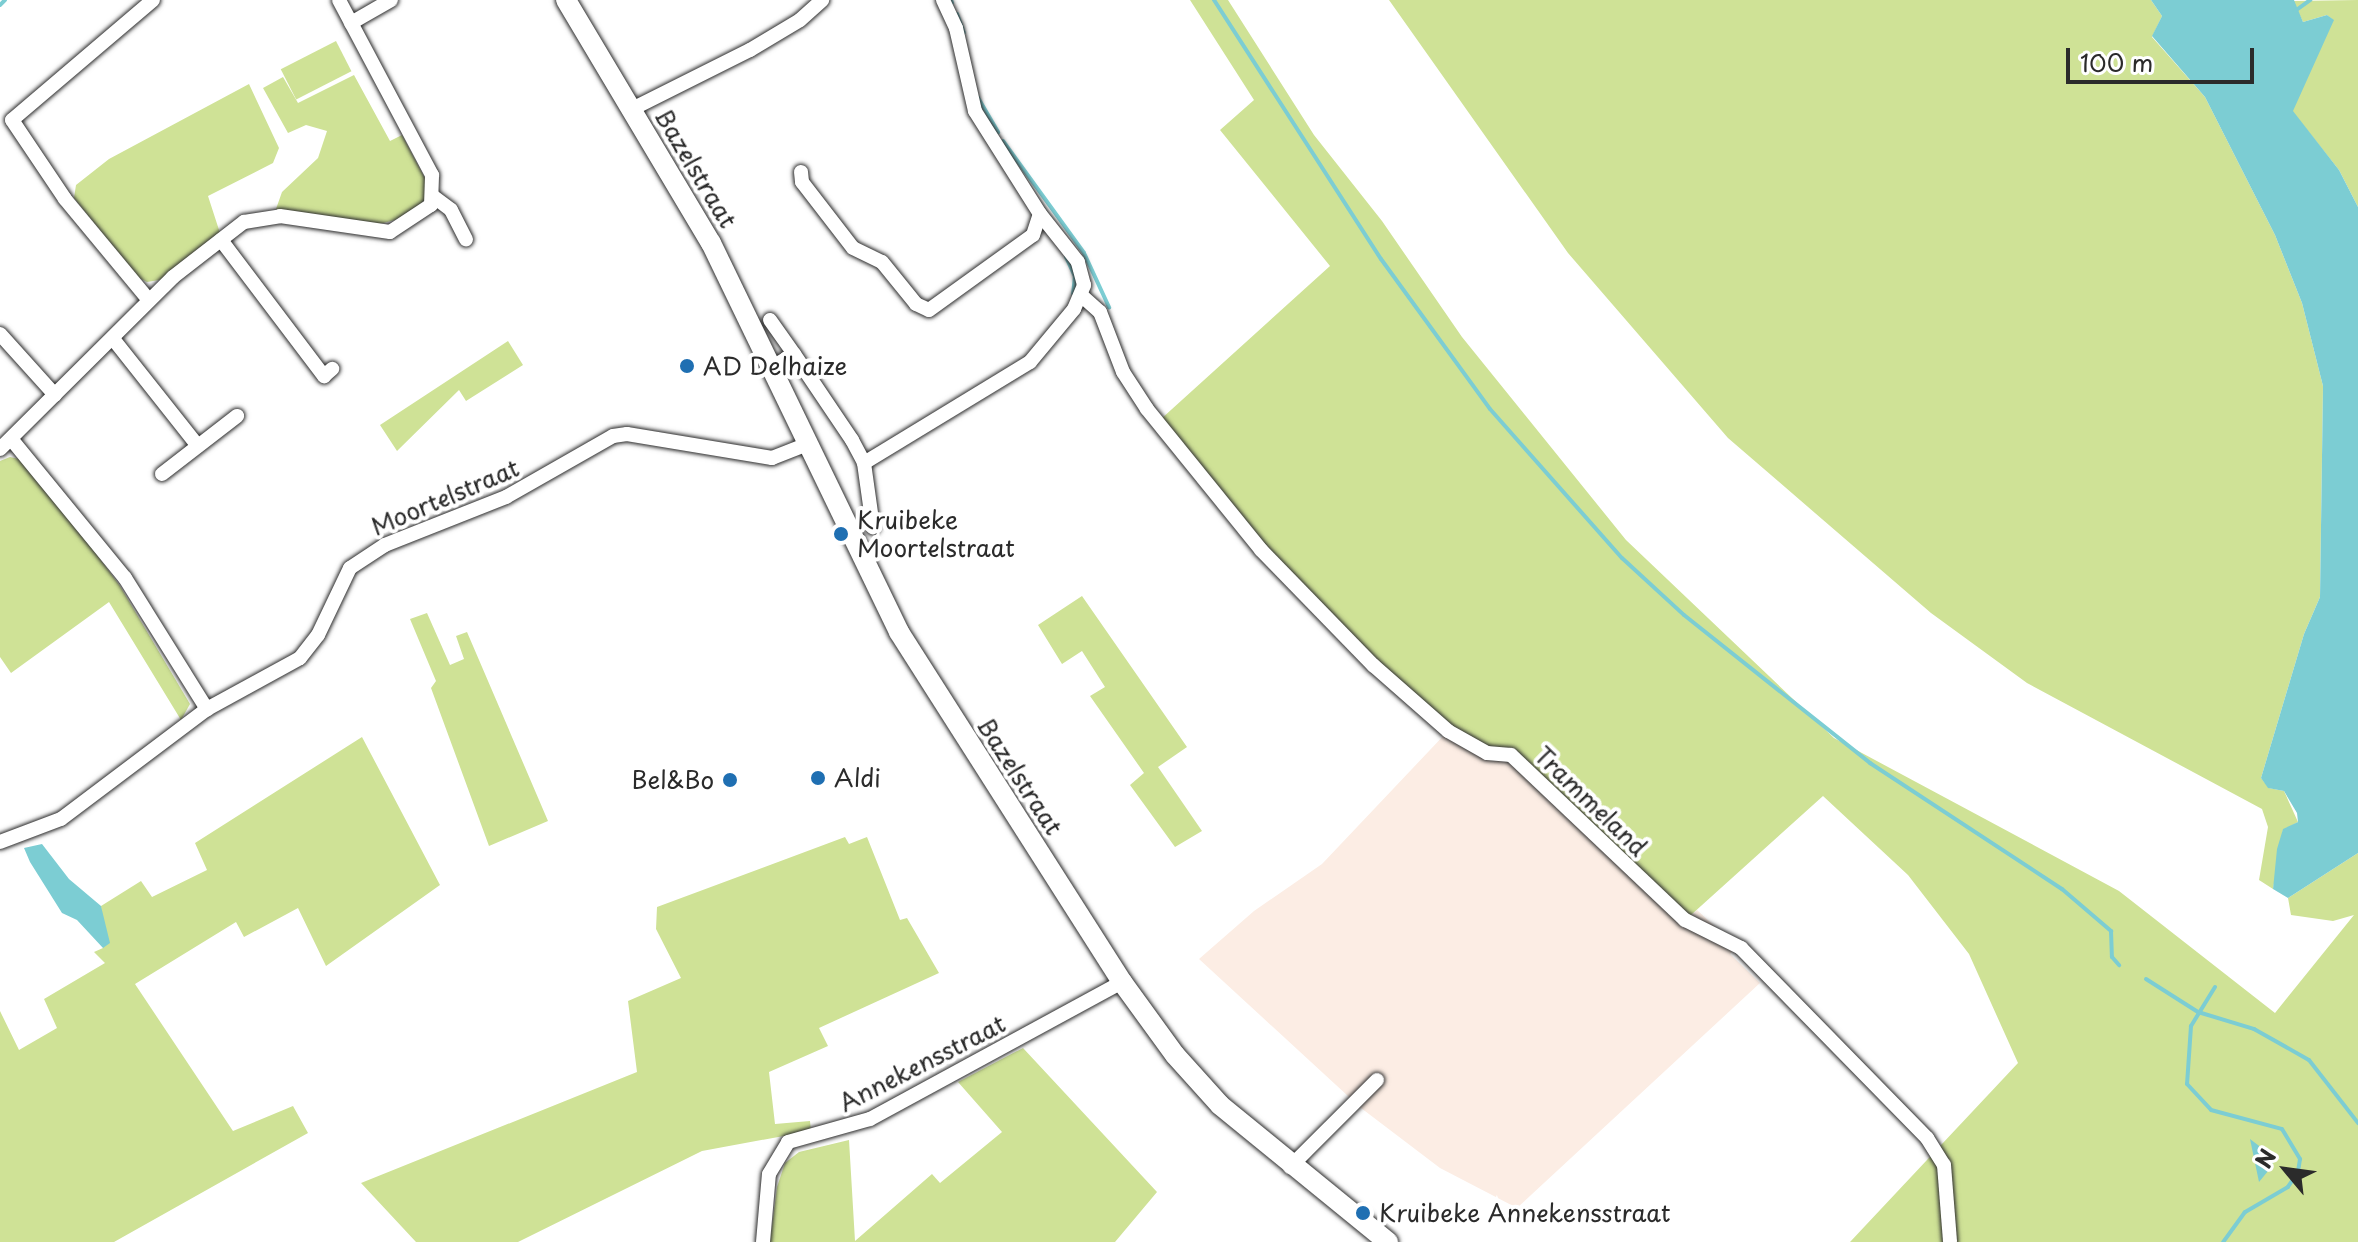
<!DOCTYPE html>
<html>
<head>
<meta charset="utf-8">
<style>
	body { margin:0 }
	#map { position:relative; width:2358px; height:1242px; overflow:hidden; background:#fff; font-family:"Playpen Sans",sans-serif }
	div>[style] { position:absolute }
	.built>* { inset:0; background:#fcede4 }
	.green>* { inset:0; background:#cfe296; transform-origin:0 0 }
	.water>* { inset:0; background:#7ccdd3 }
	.stream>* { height:4px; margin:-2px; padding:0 2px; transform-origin:2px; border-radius:2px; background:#7ccdd3 }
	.roads { filter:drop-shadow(0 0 2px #2b2b2b) drop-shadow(0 0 2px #2b2b2b) }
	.street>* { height:14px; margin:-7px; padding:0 7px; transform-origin:7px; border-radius:7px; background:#fff }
	.secondary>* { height:20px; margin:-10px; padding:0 10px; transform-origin:10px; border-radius:10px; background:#fff }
	.dots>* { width:22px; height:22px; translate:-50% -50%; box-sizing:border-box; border:4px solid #fff; border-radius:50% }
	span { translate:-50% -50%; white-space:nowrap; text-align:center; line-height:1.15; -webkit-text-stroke:8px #fff; paint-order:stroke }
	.street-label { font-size:24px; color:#2b2b2b }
	.poi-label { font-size:24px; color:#2b2b2b }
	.left { translate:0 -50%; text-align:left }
	.right { translate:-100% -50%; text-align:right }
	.north { position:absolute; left:2246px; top:1130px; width:80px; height:80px; -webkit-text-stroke:6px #fff; paint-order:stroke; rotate:299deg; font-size:22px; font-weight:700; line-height:32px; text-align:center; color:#2b2b2b }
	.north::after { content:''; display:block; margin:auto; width:28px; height:36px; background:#2b2b2b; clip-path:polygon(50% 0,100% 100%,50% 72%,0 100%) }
	.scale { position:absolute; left:2066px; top:48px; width:188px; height:36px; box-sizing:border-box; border:4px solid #2b2b2b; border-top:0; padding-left:10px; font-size:24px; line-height:28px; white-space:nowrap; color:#2b2b2b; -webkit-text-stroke:6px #fff; paint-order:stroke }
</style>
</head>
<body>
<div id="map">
	<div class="built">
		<div style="clip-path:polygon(1447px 732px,1511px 758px,1682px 924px,1697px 910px,1736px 946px,1730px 954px,1760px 983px,1517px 1208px,1440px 1168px,1361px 1108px,1199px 959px,1254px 911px,1322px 864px)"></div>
	</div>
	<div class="green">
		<div style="clip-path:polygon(1190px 0,1228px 0,1314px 135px,1382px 221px,1462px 337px,1626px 540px,1834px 738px,2119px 891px,2275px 1013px,2354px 915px,2333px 921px,2291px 915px,2288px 898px,2358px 853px,2358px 1242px,1850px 1242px,2018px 1063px,1969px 954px,1908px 875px,1823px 796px,1681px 924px,1511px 759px,1486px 757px,1275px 573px,1161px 419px,1330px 266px,1220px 130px,1254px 100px)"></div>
		<div style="clip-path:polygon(1389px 0,2151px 0,2162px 16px,2152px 37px,2205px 97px,2275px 235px,2302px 303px,2323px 386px,2320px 597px,2304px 634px,2261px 778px,2269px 788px,2284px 791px,2298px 822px,2283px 830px,2273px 889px,2259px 880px,2268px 827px,2262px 809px,2027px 683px,1931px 613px,1728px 438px,1568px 253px)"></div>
		<div style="clip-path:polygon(2358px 0,2358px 207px,2339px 170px,2292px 111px,2333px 20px,2327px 15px,2303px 22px,2293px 1px)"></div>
		<div style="left:336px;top:41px;width:34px;height:62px;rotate:63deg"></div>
		<div style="clip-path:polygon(354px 75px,390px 141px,402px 135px,429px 186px,429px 196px,406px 217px,376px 225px,276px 209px,282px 192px,318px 158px,327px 131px,306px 125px,288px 133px,263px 88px,283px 77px,298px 103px)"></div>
		<div style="clip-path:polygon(249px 84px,279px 148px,273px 163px,208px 196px,220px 233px,165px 279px,147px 282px,137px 277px,74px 198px,76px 185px,109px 159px)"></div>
		<div style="clip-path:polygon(508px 341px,523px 365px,466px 401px,459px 390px,397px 451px,380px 425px)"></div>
		<div style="clip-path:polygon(10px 457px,19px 459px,69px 517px,120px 586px,190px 704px,181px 720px,109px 602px,11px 673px,0 657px,0 461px)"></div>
		<div style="clip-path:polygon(1082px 596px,1187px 747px,1158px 767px,1202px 831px,1175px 847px,1130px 785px,1144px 773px,1090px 696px,1105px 687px,1082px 651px,1062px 664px,1038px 625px)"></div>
		<div style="clip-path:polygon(427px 613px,450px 665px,464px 659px,456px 636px,467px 632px,548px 821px,489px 846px,431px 688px,436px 681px,410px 619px)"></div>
		<div style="clip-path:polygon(362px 737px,440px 885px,326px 966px,298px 908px,244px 937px,236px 922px,135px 984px,233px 1131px,293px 1106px,308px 1133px,114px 1242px,0 1242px,0 1011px,19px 1050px,57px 1028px,44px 999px,105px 963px,94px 952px,103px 948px,101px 906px,141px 881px,152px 897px,207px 870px,195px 843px)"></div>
		<div style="clip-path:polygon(845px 837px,849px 844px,867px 837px,900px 920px,907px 918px,939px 973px,819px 1028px,828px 1046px,769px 1072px,775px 1124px,810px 1121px,811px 1131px,702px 1151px,518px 1242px,416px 1242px,361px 1183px,637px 1072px,628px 1001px,681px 978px,656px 929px,657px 907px)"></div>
		<div style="clip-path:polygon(1023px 1048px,1157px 1192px,1115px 1242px,770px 1242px,777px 1187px,785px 1163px,799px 1152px,849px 1140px,855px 1241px,932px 1174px,940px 1183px,1002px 1132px,958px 1082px)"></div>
	</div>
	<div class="water">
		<div style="clip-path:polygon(2151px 0,2294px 0,2303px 22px,2327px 15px,2334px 20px,2293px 111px,2339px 170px,2358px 207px,2358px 853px,2288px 898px,2273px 889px,2277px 849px,2283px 829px,2298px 822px,2297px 813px,2284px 791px,2268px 788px,2261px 778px,2304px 634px,2320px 597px,2323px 386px,2302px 303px,2275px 235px,2205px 97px,2152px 36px,2162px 16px)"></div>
		<div style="clip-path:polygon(42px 844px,69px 879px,101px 906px,110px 943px,103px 948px,77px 920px,62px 913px,30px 862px,24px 848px)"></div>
		<div style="clip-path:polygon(2250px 1139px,2271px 1155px,2273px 1165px,2259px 1182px)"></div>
	</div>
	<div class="stream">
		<div style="left:951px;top:0;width:3px;rotate:72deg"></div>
		<div style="left:1214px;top:0;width:308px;rotate:57.2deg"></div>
		<div style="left:1381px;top:259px;width:185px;rotate:54deg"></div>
		<div style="left:1490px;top:409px;width:199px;rotate:48.5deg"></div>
		<div style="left:1622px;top:558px;width:84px;rotate:42.6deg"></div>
		<div style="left:1684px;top:615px;width:238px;rotate:38.5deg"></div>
		<div style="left:1870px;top:763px;width:230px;rotate:33.3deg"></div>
		<div style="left:2062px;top:889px;width:65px;rotate:40.6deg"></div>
		<div style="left:2111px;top:931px;width:26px;rotate:88deg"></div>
		<div style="left:2112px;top:957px;width:11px;rotate:49deg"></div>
		<div style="left:0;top:5px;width:7px;rotate:-45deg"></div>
		<div style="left:2295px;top:11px;width:19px;rotate:-36deg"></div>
		<div style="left:957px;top:14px;width:20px;rotate:70deg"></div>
		<div style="left:977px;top:96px;width:42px;rotate:59.7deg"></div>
		<div style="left:1003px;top:141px;width:138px;rotate:54.1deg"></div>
		<div style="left:1084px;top:253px;width:60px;rotate:65.2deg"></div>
		<div style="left:1066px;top:257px;width:21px;rotate:65deg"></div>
		<div style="left:1075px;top:276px;width:18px;rotate:96deg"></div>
		<div style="left:2146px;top:979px;width:62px;rotate:32.4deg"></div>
		<div style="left:2198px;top:1012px;width:59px;rotate:16.9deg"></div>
		<div style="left:2254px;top:1029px;width:63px;rotate:29.4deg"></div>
		<div style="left:2309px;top:1060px;width:80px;rotate:52.1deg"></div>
		<div style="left:2215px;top:987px;width:46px;rotate:121.6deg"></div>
		<div style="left:2191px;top:1026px;width:58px;rotate:93.9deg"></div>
		<div style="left:2187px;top:1084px;width:35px;rotate:47deg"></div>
		<div style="left:2211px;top:1110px;width:73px;rotate:15deg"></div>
		<div style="left:2282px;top:1129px;width:35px;rotate:59deg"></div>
		<div style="left:2300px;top:1159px;width:13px;rotate:99deg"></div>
		<div style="left:2298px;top:1172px;width:18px;rotate:124deg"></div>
		<div style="left:2288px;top:1187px;width:50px;rotate:149.8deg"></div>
		<div style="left:2245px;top:1212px;width:37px;rotate:126deg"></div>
	</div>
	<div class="roads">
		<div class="street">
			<div style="left:351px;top:23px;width:46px;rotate:-29.9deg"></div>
			<div style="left:630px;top:110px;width:134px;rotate:-26.6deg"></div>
			<div style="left:750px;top:50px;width:58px;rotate:-31deg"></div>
			<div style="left:800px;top:20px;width:30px;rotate:-42deg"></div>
			<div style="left:12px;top:120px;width:95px;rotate:56.1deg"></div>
			<div style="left:65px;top:199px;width:131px;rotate:50.3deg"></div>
			<div style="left:12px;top:120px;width:185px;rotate:-40.4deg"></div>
			<div style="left:801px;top:172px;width:10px;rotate:84deg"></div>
			<div style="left:802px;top:182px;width:83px;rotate:52.3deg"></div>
			<div style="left:853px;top:248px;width:32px;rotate:26deg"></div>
			<div style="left:882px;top:262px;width:54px;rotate:51deg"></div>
			<div style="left:916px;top:304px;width:14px;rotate:25deg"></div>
			<div style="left:929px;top:310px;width:128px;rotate:-35.8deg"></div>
			<div style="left:1033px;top:235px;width:22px;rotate:-72deg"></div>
			<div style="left:434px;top:197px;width:21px;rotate:37deg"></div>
			<div style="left:451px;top:210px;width:33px;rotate:63deg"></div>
			<div style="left:221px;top:240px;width:171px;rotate:52.9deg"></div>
			<div style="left:324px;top:376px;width:11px;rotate:-41deg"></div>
			<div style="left:1082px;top:296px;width:24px;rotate:42deg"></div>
			<div style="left:1100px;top:312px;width:64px;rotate:69deg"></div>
			<div style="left:1123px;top:372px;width:44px;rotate:57deg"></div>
			<div style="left:1147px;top:409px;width:181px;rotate:51deg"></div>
			<div style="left:1261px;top:550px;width:161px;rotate:45.8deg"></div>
			<div style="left:1373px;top:665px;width:100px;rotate:41.3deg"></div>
			<div style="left:1448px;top:731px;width:45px;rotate:29.4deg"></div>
			<div style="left:1487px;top:753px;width:24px;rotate:5deg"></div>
			<div style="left:1511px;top:755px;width:240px;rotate:43.5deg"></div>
			<div style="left:1685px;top:920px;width:63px;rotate:26.6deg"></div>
			<div style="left:1741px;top:948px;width:266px;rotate:45.6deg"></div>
			<div style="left:1927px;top:1138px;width:32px;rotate:58deg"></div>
			<div style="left:1944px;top:1165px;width:77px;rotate:85.5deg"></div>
			<div style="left:770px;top:320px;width:42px;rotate:54.8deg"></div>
			<div style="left:0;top:334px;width:82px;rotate:48deg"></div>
			<div style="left:114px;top:340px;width:135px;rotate:51.6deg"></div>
			<div style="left:774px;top:366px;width:23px;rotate:-31deg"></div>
			<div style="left:794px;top:354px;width:104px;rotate:56deg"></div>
			<div style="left:852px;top:440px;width:26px;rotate:62deg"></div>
			<div style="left:864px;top:463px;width:65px;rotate:82deg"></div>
			<div style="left:12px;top:440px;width:178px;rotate:50.7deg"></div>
			<div style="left:125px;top:578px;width:155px;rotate:58deg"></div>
			<div style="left:0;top:449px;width:244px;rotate:-44.8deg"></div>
			<div style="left:173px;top:277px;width:90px;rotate:-37.8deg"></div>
			<div style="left:244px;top:222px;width:36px;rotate:-9deg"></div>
			<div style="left:280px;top:216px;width:111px;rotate:8.3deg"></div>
			<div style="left:390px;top:232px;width:49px;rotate:-33.4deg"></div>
			<div style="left:431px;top:205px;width:30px;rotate:-88deg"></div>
			<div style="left:432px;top:175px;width:198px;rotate:-118deg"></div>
			<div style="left:864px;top:463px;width:194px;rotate:-31.3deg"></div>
			<div style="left:1030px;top:362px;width:69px;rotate:-50.3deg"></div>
			<div style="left:1074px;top:309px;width:26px;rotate:-67deg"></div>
			<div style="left:1084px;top:285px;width:24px;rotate:-105deg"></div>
			<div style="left:1078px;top:262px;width:61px;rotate:-128.4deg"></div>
			<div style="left:1040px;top:214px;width:122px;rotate:-122.3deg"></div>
			<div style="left:975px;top:111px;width:85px;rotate:-102.9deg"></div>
			<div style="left:956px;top:28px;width:31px;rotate:-115deg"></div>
			<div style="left:162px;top:474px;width:95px;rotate:-37.7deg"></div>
			<div style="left:0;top:842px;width:65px;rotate:-20.7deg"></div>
			<div style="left:61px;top:819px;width:183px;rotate:-37deg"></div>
			<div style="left:207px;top:709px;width:106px;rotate:-28.7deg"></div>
			<div style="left:300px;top:658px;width:29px;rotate:-52deg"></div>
			<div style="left:318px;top:635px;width:74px;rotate:-64.5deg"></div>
			<div style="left:350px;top:568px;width:42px;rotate:-33.3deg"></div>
			<div style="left:385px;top:545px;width:130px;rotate:-21.6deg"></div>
			<div style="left:506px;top:497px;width:123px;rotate:-29.7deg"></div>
			<div style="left:613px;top:436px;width:14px;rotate:-8deg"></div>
			<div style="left:627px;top:434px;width:147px;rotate:9.4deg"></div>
			<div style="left:772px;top:458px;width:41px;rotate:-21.5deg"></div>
			<div style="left:1290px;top:1167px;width:123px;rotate:-45deg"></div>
			<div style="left:763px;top:1242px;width:68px;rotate:-85deg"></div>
			<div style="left:769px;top:1174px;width:37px;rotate:-59deg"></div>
			<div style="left:788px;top:1142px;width:85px;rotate:-15.7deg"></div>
			<div style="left:870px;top:1119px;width:287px;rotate:-28.5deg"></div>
		</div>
		<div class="secondary">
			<div style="left:566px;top:0;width:283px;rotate:59.2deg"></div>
			<div style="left:711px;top:243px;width:432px;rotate:64.2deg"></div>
			<div style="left:899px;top:632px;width:415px;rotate:57.5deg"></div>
			<div style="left:1122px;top:982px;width:90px;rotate:54deg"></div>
			<div style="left:1175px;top:1055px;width:67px;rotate:48deg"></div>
			<div style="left:1220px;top:1105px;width:217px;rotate:39.2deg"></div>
		</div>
	</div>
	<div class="dots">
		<div style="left:687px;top:366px;background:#1f6fb2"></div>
		<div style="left:841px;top:534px;background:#1f6fb2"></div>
		<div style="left:818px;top:778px;background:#1f6fb2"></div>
		<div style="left:730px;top:780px;background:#1f6fb2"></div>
		<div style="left:1363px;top:1213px;background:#1f6fb2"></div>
	</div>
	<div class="street-label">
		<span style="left:696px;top:168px;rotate:59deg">Bazelstraat</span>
		<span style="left:445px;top:497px;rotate:-23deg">Moortelstraat</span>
		<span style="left:1020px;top:776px;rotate:57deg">Bazelstraat</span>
		<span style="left:1591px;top:801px;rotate:44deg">Trammeland</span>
		<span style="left:922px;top:1063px;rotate:-27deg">Annekensstraat</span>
	</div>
	<div class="poi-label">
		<span class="left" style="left:703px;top:366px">AD Delhaize</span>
		<span class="left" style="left:857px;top:534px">Kruibeke<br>Moortelstraat</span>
		<span class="left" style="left:834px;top:778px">Aldi</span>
		<span class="right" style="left:714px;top:780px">Bel&amp;Bo</span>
		<span class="left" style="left:1379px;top:1213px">Kruibeke Annekensstraat</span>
	</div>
	<div class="north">N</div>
	<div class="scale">100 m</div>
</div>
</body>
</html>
